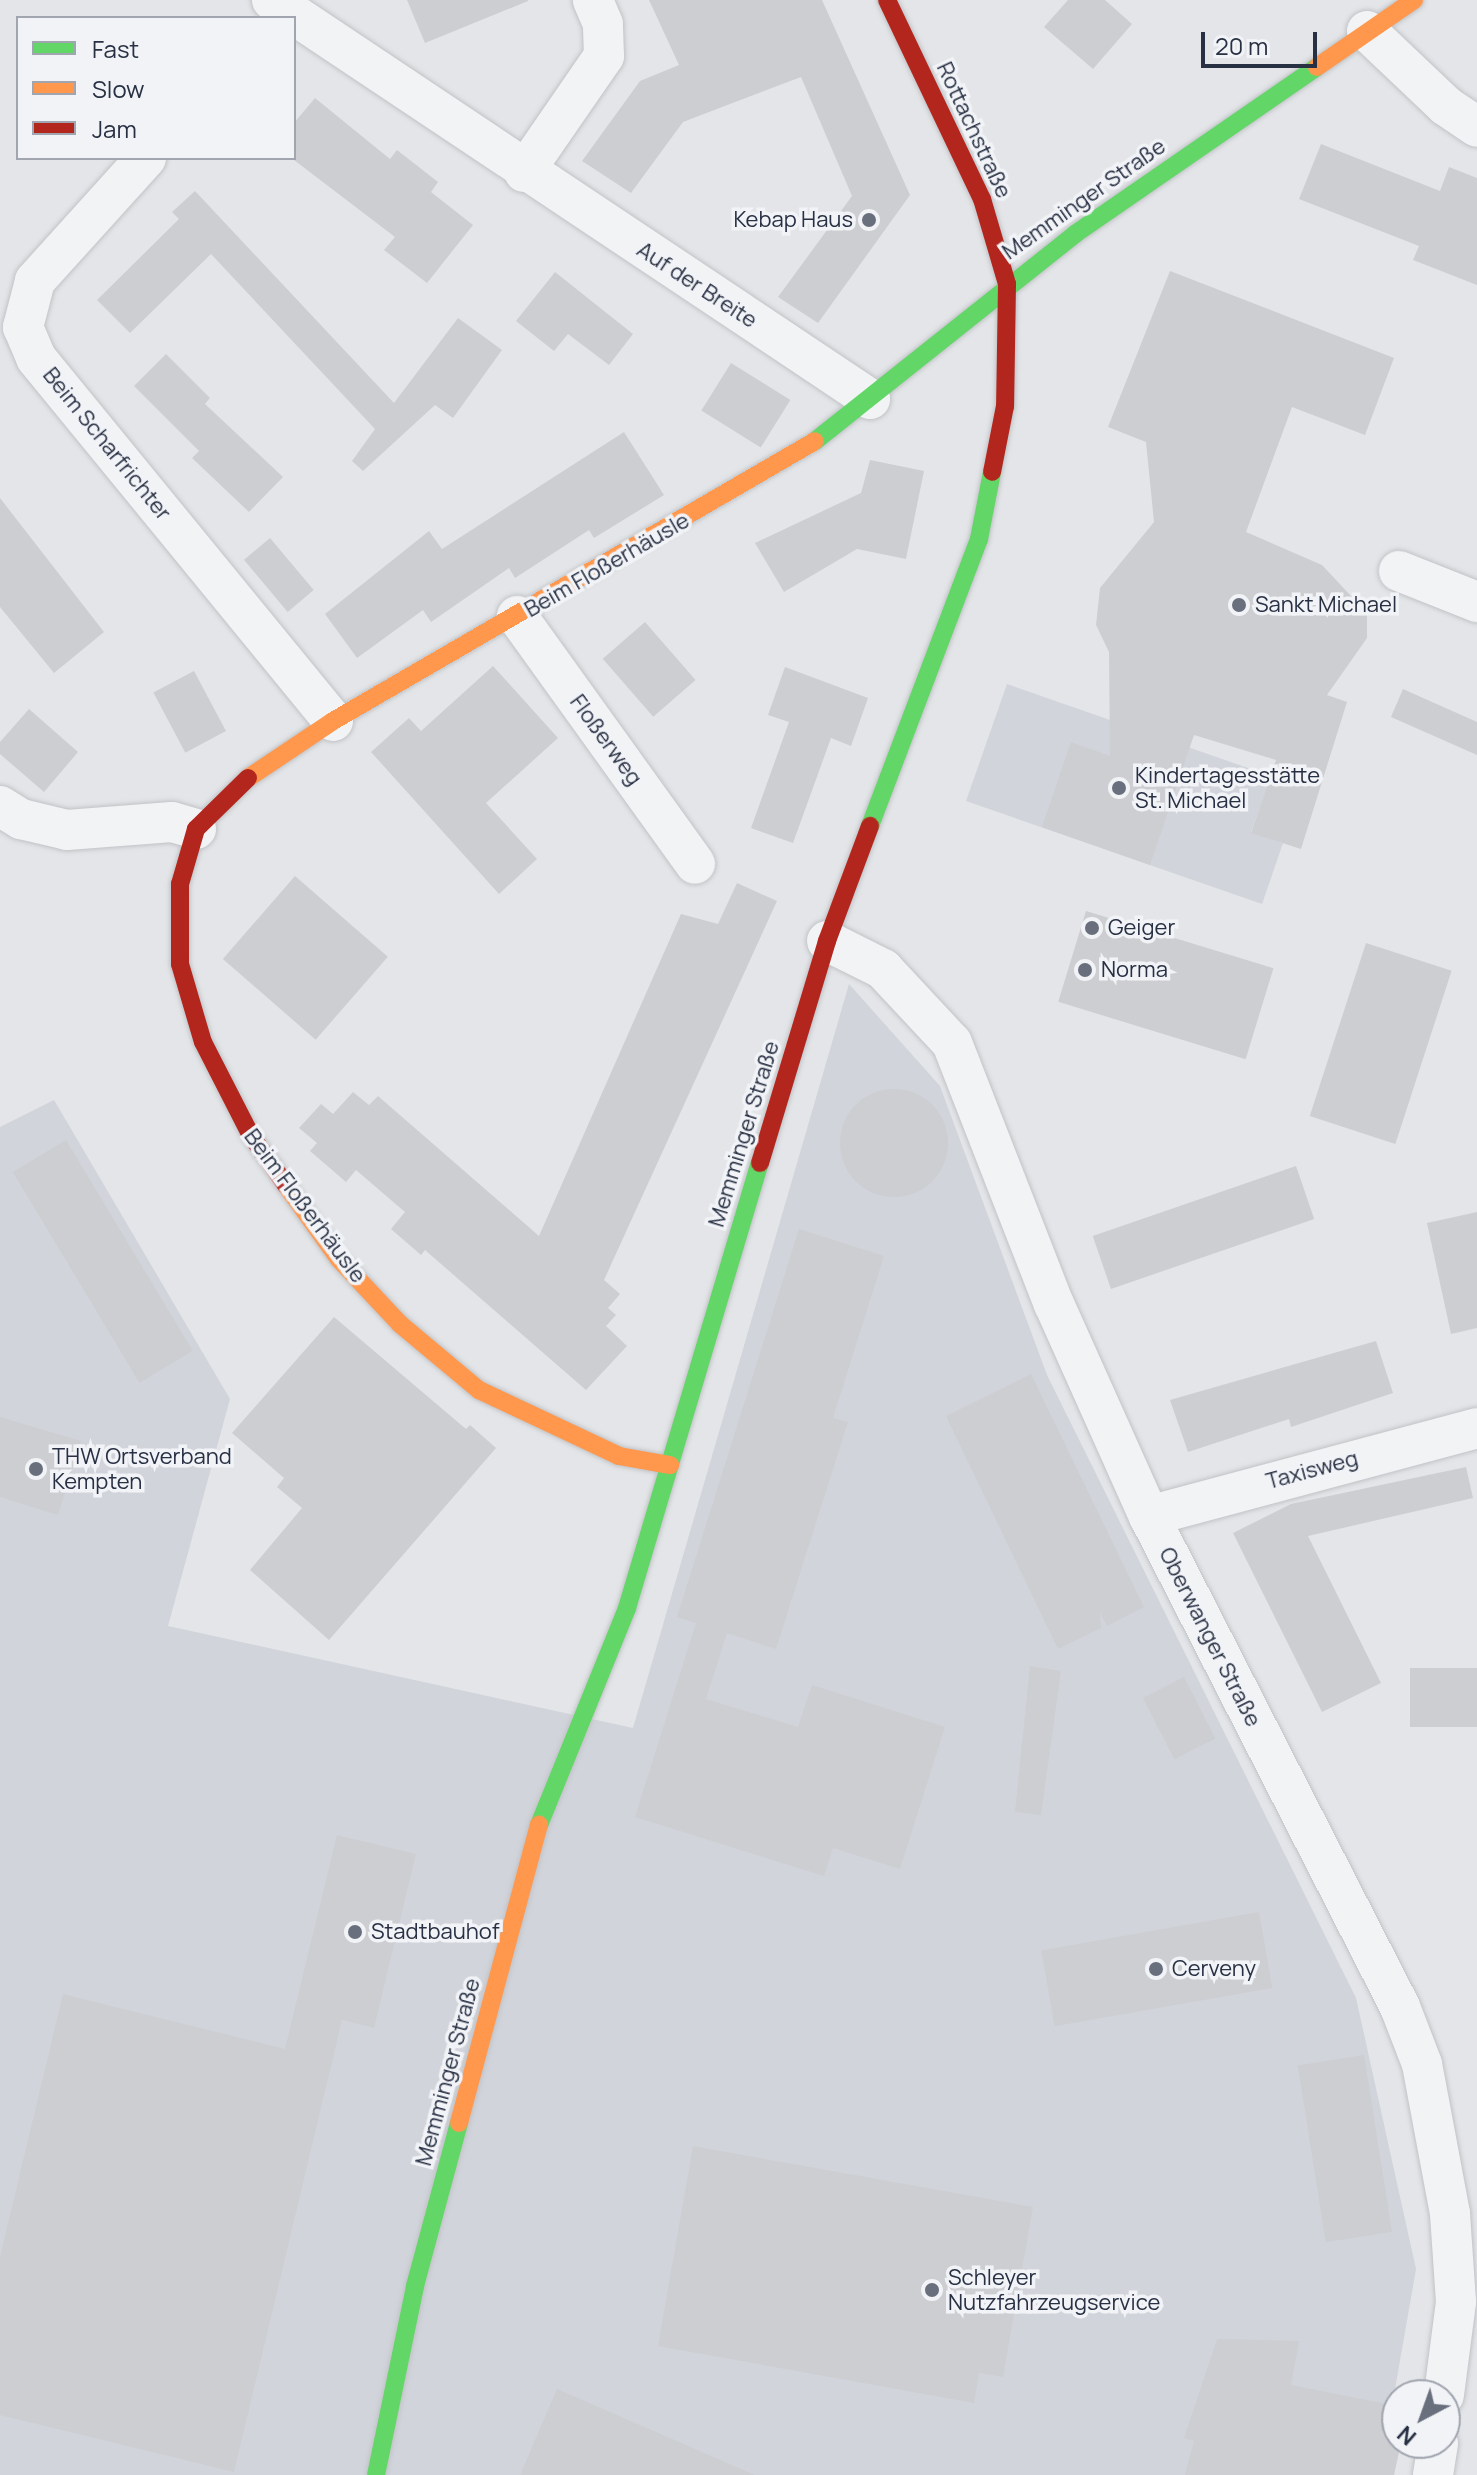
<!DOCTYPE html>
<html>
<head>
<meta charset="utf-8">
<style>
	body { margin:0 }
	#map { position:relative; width:1477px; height:2475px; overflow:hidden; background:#e3e5e8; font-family:Manrope,sans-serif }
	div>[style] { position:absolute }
	.built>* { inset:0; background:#d1d4db }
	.building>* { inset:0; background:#cdced2; transform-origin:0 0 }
	.round { border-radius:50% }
	.roads { filter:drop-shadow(0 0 2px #c1c3c6) drop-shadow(0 0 2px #c1c3c6) }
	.street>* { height:40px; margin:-20px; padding:0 20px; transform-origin:20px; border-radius:20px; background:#f2f3f5 }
	.fast>* { height:18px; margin:-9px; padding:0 9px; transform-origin:9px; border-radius:9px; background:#63d668 }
	.slow>* { height:18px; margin:-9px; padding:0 9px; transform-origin:9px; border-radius:9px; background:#ff974d }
	.jam>* { height:18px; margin:-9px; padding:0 9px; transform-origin:9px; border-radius:9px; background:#b3261e }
	.dots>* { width:22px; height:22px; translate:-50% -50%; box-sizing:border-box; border:4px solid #f1f3f7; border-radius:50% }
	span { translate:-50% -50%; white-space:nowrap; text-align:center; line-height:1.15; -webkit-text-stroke:7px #f1f3f7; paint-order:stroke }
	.street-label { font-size:22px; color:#283043 }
	.poi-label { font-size:22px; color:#283043 }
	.right { translate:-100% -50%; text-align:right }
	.left { translate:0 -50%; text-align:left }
	.legend { position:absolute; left:16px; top:16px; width:280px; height:144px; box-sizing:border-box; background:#f1f3f7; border:2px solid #a1a5af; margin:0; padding:10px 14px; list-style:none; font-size:24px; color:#283043 }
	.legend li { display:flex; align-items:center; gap:16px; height:40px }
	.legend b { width:40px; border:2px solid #a1a5af }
	.north { position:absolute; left:1381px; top:2379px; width:80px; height:80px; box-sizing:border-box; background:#f1f3f7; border:2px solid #a1a5af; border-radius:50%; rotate:221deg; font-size:22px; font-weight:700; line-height:32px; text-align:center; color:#283043 }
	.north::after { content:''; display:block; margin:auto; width:28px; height:36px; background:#696f7d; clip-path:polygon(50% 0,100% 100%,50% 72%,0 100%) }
	.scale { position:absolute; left:1201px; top:32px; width:116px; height:36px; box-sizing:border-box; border:4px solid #283043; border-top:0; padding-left:10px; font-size:24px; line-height:28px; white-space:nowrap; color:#283043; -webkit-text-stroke:6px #f1f3f7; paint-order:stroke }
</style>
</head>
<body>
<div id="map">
	<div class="built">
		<div style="clip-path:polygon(1007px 684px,1271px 776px,1251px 832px,1283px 843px,1262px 904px,966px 801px)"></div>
		<div style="clip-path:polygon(849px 984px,940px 1086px,1047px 1375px,1356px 1998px,1416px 2269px,1380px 2475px,0 2475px,0 1127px,54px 1100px,230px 1399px,168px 1626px,633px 1728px)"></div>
	</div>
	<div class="building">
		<div style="clip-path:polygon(407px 0,528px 0,528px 1px,425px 43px)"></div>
		<div style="clip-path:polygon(649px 0,822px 0,910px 195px,818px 323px,778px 297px,852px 196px,801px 77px,683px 122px,631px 193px,582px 161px,640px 81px,679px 65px)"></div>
		<div style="clip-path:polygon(1068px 0,1105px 0,1132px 24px,1093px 69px,1044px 27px)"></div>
		<div style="clip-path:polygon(315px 98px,390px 159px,397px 150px,438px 182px,431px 192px,473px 225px,427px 283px,384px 250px,395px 237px,294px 160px,294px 123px)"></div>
		<div style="clip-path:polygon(1321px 144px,1440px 191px,1449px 167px,1477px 178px,1477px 285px,1413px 260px,1419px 246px,1299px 199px)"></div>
		<div style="clip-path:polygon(195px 191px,394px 403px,458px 318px,502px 350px,453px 418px,435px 405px,363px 471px,352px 461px,375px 429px,211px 254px,130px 333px,97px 300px,179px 219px,172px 212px)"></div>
		<div style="clip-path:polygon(1170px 271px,1394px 358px,1365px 435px,1292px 407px,1246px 532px,1322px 565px,1367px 613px,1367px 638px,1327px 695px,1347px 702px,1301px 849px,1251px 833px,1276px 760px,1194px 735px,1150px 865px,1042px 827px,1071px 742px,1110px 756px,1109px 652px,1096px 625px,1100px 588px,1154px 522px,1146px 442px,1108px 427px)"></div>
		<div style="clip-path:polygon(555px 272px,633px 334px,609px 365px,568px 334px,554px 351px,516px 321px)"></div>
		<div style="clip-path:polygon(166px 354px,210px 398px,205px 404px,283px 477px,249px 512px,192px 458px,199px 451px,134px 386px)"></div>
		<div style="left:731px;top:363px;width:70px;height:56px;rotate:32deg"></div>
		<div style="clip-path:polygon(624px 432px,664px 495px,594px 538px,589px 530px,515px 578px,509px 568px,431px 622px,423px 610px,357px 658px,325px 614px,429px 531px,442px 549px)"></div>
		<div style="clip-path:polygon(870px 460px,924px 471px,906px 559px,857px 549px,784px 592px,755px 543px,861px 493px)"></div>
		<div style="clip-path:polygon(0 498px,104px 632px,54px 673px,0 607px)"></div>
		<div style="left:270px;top:538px;width:68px;height:34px;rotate:50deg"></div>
		<div style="left:645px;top:622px;width:77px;height:56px;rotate:49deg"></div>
		<div style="clip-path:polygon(493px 666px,558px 738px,486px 803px,537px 859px,499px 894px,371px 752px,409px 718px,421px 731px)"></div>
		<div style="clip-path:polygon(785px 667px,868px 698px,851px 746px,831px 738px,793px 843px,751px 828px,789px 722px,768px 715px)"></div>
		<div style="left:194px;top:671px;width:68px;height:46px;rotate:62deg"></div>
		<div style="clip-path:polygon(1403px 689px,1477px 722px,1477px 755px,1391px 717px)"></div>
		<div style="clip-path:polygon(29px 709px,78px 752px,44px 792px,0 754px,0 742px)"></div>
		<div style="left:295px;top:876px;width:123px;height:110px;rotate:41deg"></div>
		<div style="clip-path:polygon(737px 883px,777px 901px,604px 1280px,620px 1294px,608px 1308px,616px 1315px,606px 1326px,627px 1346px,586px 1390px,425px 1250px,421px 1255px,391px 1229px,405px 1212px,356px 1170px,346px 1182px,310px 1151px,317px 1143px,299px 1128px,321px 1104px,333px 1114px,353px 1092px,369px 1105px,378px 1096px,539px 1236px,681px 914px,718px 924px)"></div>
		<div style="left:1086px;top:911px;width:196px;height:95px;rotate:17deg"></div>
		<div style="left:1366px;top:943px;width:90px;height:182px;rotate:18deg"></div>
		<div class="round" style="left:840px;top:1089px;width:108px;height:108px"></div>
		<div style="left:66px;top:1140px;width:246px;height:62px;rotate:59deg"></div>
		<div style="left:1296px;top:1166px;width:56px;height:215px;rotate:71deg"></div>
		<div style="clip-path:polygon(1477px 1212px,1477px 1328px,1451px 1334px,1427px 1223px)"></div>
		<div style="clip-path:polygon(799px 1229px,884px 1256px,833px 1418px,848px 1422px,776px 1649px,727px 1633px,706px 1699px,798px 1727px,812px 1685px,945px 1727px,900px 1869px,833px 1848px,824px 1876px,635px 1817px,696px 1623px,677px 1617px)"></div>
		<div style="clip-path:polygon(334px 1317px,466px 1429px,470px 1425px,496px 1448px,329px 1640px,250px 1570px,302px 1508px,277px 1487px,284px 1478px,232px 1433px)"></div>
		<div style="clip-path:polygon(1376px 1341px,1393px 1393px,1291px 1427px,1289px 1419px,1188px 1452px,1170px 1400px)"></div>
		<div style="clip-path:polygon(1031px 1374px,1144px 1607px,1107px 1626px,1100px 1612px,1101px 1628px,1058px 1649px,946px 1416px)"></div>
		<div style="clip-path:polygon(0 1417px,81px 1441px,58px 1515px,0 1497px)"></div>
		<div style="clip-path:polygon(1466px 1467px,1473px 1498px,1308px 1536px,1381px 1683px,1322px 1712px,1233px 1533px,1291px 1504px)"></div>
		<div style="clip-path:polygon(1030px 1666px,1061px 1671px,1041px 1815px,1015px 1812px)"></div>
		<div style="left:1477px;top:1668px;width:59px;height:67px;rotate:90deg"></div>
		<div style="left:1184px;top:1677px;width:69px;height:46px;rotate:63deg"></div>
		<div style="clip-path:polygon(337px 1835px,416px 1854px,374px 2028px,342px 2020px,234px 2472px,0 2415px,0 2257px,63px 1994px,285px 2049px)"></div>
		<div style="left:1259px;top:1912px;width:77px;height:221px;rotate:80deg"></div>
		<div style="left:1364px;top:2055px;width:179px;height:67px;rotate:81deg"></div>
		<div style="clip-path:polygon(693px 2146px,1033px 2207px,1003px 2377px,979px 2373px,974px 2403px,658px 2346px)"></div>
		<div style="clip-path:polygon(1217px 2339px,1299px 2341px,1291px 2385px,1397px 2406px,1397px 2443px,1401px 2443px,1394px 2475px,1185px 2475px,1194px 2441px,1184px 2438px)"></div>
		<div style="clip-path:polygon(557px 2389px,755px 2475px,520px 2475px)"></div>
	</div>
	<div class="roads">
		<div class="street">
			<div style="left:272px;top:0;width:719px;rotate:33.71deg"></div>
			<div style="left:1367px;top:31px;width:109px;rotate:43.5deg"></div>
			<div style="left:1446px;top:106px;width:37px;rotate:34deg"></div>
			<div style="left:146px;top:158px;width:166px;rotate:132.1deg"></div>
			<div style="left:35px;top:281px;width:48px;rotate:104.6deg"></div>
			<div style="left:23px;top:327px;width:34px;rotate:67deg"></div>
			<div style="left:36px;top:358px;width:469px;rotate:50.7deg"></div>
			<div style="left:524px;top:172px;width:141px;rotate:-55.4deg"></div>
			<div style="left:604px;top:56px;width:32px;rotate:-92deg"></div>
			<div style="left:603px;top:24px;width:26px;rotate:-113deg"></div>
			<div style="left:1399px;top:571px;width:84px;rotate:21.7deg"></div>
			<div style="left:517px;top:616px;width:305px;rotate:54.3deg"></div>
			<div style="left:0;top:806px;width:25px;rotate:32deg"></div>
			<div style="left:21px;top:819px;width:47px;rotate:13.4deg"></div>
			<div style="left:67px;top:830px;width:105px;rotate:-4.4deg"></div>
			<div style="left:172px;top:822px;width:25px;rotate:16deg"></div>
			<div style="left:827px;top:941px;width:63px;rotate:26.6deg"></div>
			<div style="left:883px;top:969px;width:101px;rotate:47deg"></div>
			<div style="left:952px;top:1043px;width:280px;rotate:68.7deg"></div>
			<div style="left:1054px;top:1304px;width:232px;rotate:65.9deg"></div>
			<div style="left:1149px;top:1516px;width:551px;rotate:62.92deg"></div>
			<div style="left:1400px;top:2007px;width:61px;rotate:68.9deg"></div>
			<div style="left:1422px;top:2064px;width:153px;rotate:79.4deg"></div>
			<div style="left:1450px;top:2214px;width:88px;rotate:86.1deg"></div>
			<div style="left:1456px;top:2302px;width:94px;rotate:97.4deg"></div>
			<div style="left:1149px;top:1516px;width:340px;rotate:-15deg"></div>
			<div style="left:1433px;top:2475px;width:32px;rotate:-81deg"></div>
		</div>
		<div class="fast">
			<div style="left:815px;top:441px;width:332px;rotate:-38.5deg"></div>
			<div style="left:1075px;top:234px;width:294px;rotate:-34.6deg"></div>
			<div style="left:870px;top:826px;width:307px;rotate:-69.2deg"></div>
			<div style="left:979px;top:539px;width:68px;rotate:-79deg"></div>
			<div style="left:539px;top:1825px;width:234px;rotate:-67.9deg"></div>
			<div style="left:627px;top:1608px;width:464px;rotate:-73.4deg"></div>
			<div style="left:376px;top:2475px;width:193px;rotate:-78.3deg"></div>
			<div style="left:415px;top:2286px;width:169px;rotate:-74.9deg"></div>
		</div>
		<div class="slow">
			<div style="left:1317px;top:67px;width:118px;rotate:-34.6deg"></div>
			<div style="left:248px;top:778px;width:102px;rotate:-33.8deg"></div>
			<div style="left:333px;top:721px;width:557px;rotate:-30.15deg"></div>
			<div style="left:286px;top:1185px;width:91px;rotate:54.4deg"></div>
			<div style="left:339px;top:1259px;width:89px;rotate:46.8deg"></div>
			<div style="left:400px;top:1324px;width:103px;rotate:39.9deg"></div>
			<div style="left:479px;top:1390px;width:155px;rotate:25.2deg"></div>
			<div style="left:619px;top:1456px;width:52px;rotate:10deg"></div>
			<div style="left:459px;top:2123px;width:309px;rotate:-75deg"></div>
		</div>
		<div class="jam">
			<div style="left:887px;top:0;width:221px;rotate:64.5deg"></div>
			<div style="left:982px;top:199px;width:89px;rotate:73.6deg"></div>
			<div style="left:1007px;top:284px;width:122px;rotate:90.9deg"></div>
			<div style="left:1005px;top:406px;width:67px;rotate:101.1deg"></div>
			<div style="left:248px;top:778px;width:73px;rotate:135.6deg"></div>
			<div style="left:196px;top:829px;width:57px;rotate:106.2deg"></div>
			<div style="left:180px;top:884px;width:80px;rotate:90deg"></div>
			<div style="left:180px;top:964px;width:81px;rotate:73.6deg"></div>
			<div style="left:203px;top:1042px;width:103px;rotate:62.9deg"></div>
			<div style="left:250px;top:1134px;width:62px;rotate:54.8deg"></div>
			<div style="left:760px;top:1163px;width:232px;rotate:-73.2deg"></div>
			<div style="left:827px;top:941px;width:123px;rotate:-69.5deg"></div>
		</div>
	</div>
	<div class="dots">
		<div style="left:869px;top:220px;background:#696f7d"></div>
		<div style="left:1239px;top:605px;background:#696f7d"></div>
		<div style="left:1119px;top:788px;background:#696f7d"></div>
		<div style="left:1092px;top:928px;background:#696f7d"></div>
		<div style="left:1085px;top:970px;background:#696f7d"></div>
		<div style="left:36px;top:1469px;background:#696f7d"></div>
		<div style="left:355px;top:1932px;background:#696f7d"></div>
		<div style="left:1156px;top:1969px;background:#696f7d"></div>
		<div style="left:932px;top:2290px;background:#696f7d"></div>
	</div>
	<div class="street-label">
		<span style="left:974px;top:130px;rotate:65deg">Rottachstraße</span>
		<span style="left:1084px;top:199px;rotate:-35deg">Memminger Straße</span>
		<span style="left:697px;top:285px;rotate:33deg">Auf der Breite</span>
		<span style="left:107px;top:444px;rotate:51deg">Beim Scharfrichter</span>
		<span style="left:607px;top:565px;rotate:-30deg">Beim Floßerhäusle</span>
		<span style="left:606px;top:740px;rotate:54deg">Floßerweg</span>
		<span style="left:744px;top:1134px;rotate:-73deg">Memminger Straße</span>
		<span style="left:305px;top:1206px;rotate:53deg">Beim Floßerhäusle</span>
		<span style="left:1312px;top:1470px;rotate:-15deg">Taxisweg</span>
		<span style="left:1210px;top:1637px;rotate:63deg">Oberwanger Straße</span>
		<span style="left:448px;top:2072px;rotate:-75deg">Memminger Straße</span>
	</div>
	<div class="poi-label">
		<span class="right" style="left:853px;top:220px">Kebap Haus</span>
		<span class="left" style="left:1255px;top:605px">Sankt Michael</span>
		<span class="left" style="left:1135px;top:788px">Kindertagesstätte<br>St. Michael</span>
		<span class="left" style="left:1108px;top:928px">Geiger</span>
		<span class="left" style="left:1101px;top:970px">Norma</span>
		<span class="left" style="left:52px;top:1469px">THW Ortsverband<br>Kempten</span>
		<span class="left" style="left:371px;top:1932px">Stadtbauhof</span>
		<span class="left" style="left:1172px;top:1969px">Cerveny</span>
		<span class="left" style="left:948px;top:2290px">Schleyer<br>Nutzfahrzeugservice</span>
	</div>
	<ul class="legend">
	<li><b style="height:10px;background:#63d668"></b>Fast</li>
	<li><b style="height:10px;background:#ff974d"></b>Slow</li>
	<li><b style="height:10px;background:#b3261e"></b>Jam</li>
	</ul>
	<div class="north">N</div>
	<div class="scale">20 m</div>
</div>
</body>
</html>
